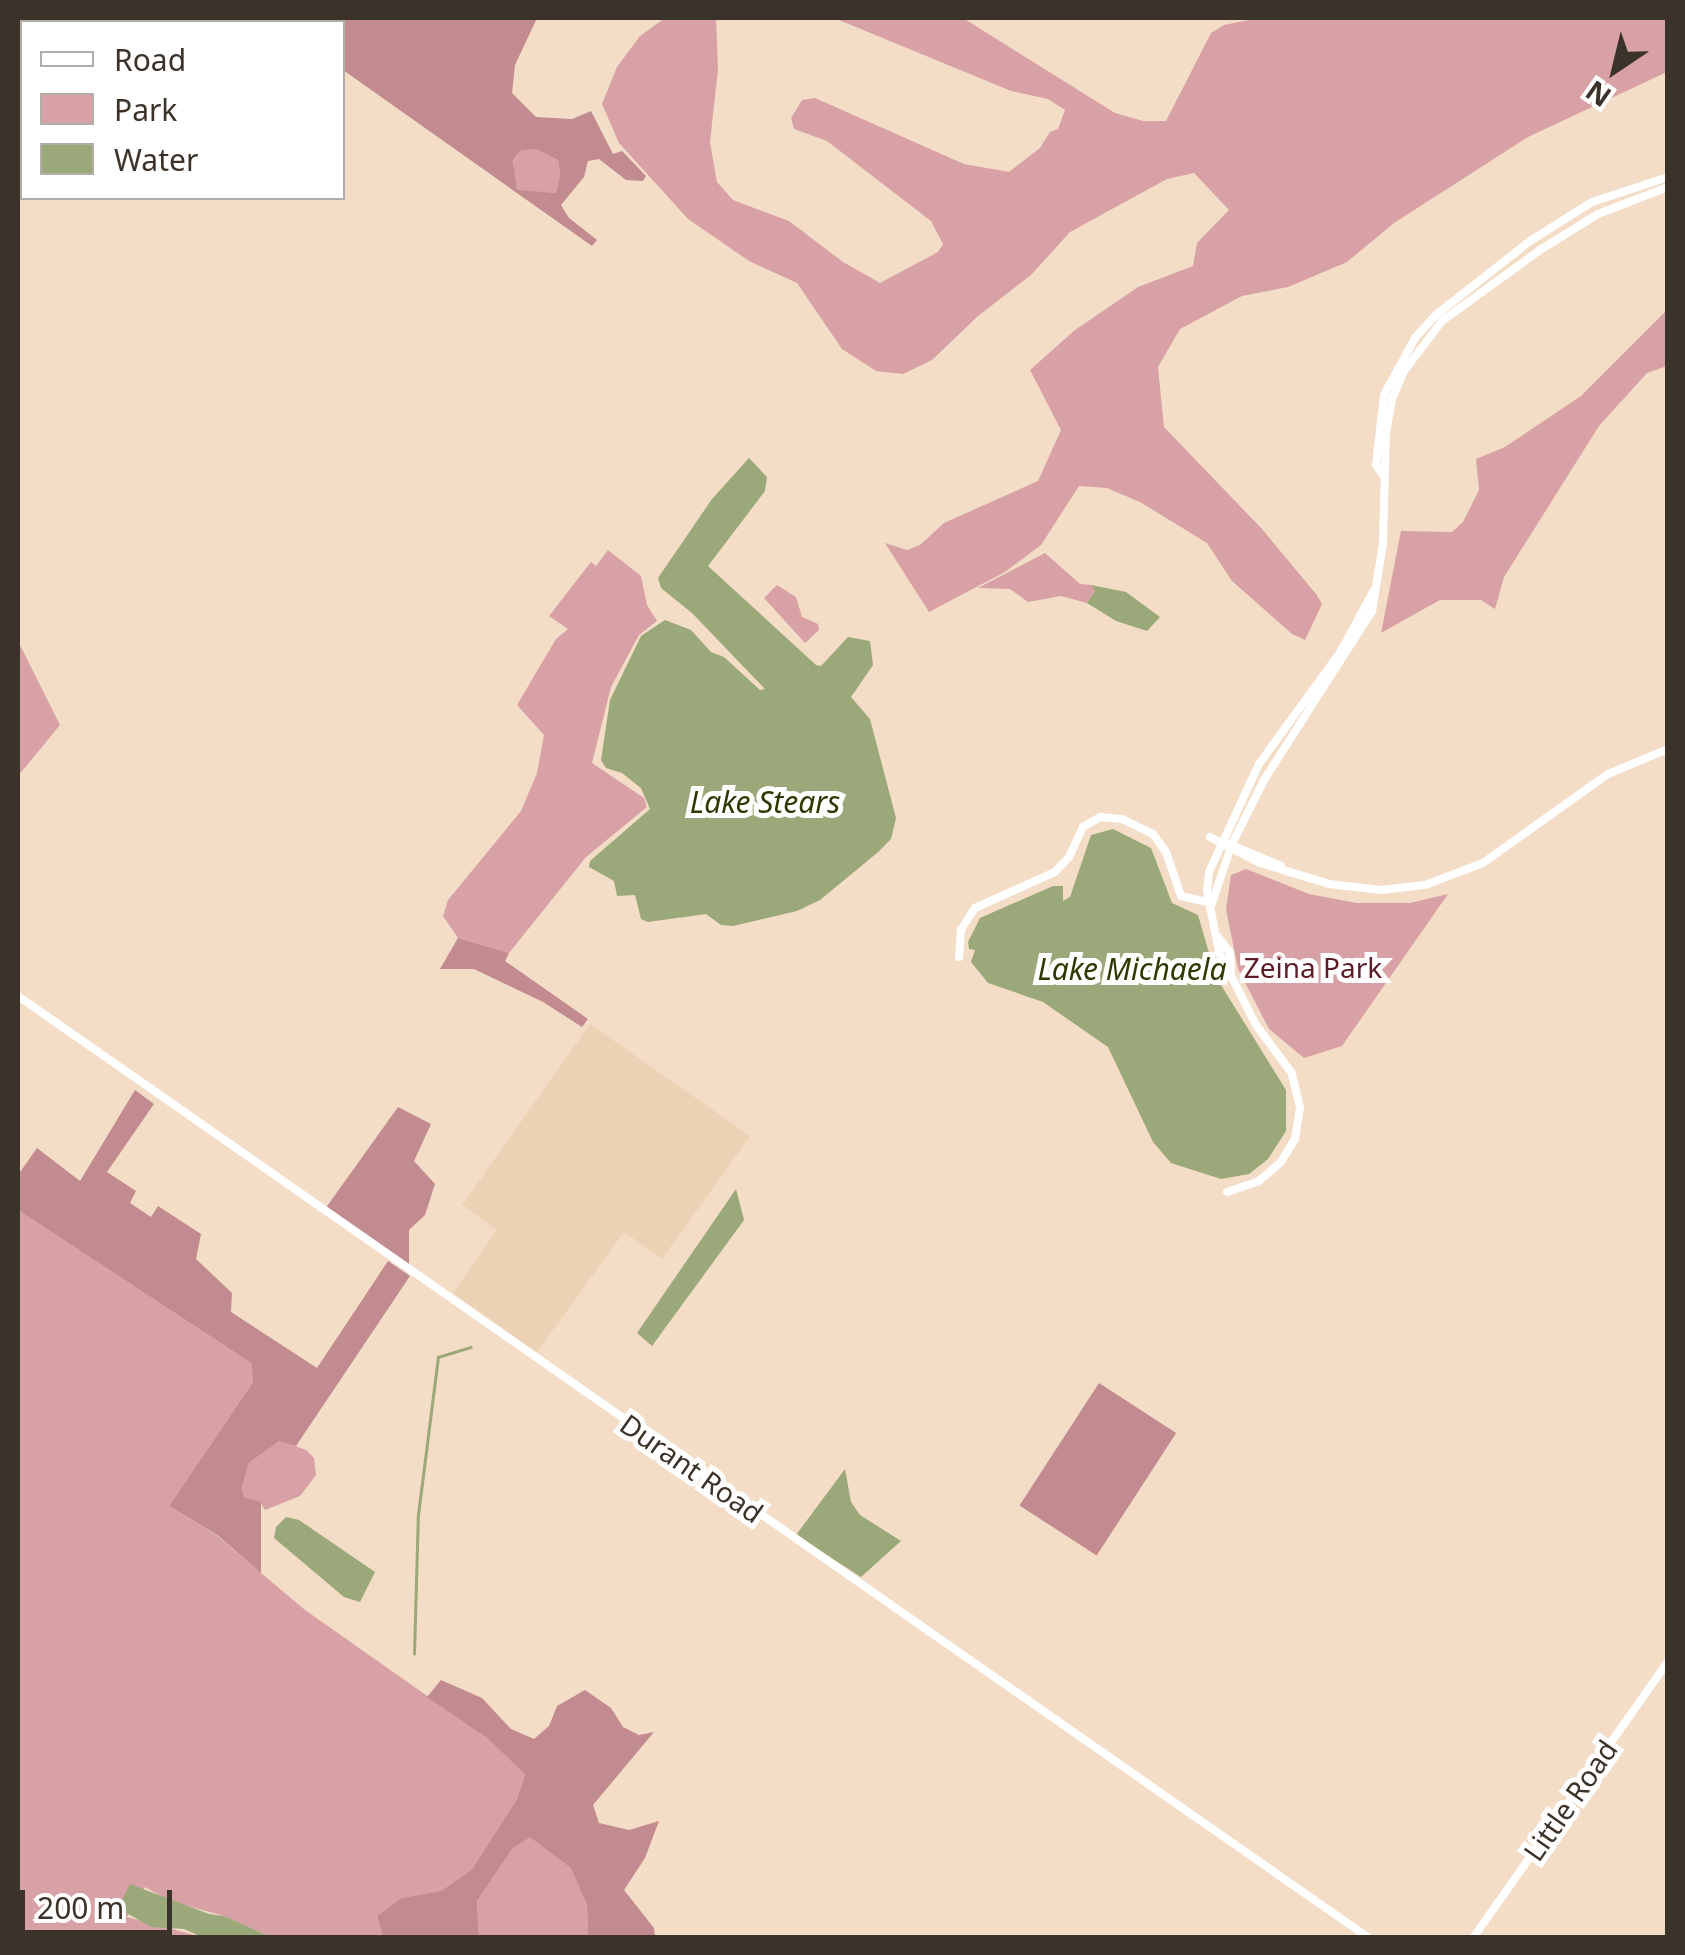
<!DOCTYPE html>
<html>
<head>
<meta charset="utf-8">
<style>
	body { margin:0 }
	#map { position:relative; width:1685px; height:1955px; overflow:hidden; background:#f3ddc7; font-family:"Noto Sans",sans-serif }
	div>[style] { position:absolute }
	.built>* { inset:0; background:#edd1b5 }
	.green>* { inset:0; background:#d7a1a5 }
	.forest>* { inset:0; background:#c28b90; transform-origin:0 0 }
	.water>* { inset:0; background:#9ba879 }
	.stream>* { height:2.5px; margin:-1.25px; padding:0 1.25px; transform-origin:1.25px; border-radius:1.25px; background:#9ba879 }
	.tertiary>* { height:8px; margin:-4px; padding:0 4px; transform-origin:4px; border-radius:4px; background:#fff }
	span { translate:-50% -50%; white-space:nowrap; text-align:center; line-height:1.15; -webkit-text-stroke:10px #fff; paint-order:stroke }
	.park-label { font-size:28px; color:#5e1b28 }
	.street-label { font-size:28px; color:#3b3229 }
	.water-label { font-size:30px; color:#2e3900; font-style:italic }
	.frame { position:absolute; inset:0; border:20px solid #3b3229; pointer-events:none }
	.legend { position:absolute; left:20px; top:20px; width:325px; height:180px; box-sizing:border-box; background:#fff; border:2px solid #b1ada9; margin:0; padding:12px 18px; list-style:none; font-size:30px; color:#3b3229 }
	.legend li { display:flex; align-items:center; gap:20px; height:50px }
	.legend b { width:50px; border:2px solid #b1ada9 }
	.north { position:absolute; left:1565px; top:20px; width:100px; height:100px; -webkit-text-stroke:8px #fff; paint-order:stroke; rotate:215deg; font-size:28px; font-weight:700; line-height:40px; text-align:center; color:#3b3229 }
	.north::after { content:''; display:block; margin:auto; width:35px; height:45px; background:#3b3229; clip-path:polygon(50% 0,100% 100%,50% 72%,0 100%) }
	.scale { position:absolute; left:20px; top:1890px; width:152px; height:45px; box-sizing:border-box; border:5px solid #3b3229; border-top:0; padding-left:12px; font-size:30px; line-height:35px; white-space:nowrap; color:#3b3229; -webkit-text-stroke:8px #fff; paint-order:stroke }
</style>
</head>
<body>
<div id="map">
	<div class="built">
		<div style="clip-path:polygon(590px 1024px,750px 1136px,662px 1259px,624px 1232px,537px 1352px,453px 1293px,497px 1230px,462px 1205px)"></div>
	</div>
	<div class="green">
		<div style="clip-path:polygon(665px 18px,716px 18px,718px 69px,710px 142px,717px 182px,733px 200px,789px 221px,843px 262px,880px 283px,938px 252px,943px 244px,931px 221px,827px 141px,794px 129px,791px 118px,802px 100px,815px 98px,964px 164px,1009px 172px,1040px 148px,1050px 132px,1058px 129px,1065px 110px,1048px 99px,1011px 91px,839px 20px,816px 18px,963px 18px,1115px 113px,1143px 121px,1166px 121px,1211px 33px,1224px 25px,1258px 18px,1667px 18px,1667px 72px,1528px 137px,1394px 223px,1347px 262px,1288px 287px,1242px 296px,1180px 329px,1158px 367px,1164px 427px,1262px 529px,1316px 594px,1322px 604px,1305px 640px,1292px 634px,1232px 581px,1207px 543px,1140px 502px,1107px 488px,1079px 486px,1041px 545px,1005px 572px,929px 612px,885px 543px,907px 550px,920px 545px,944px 523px,1038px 481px,1061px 430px,1030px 370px,1075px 330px,1138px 287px,1193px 266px,1197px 243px,1229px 210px,1194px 173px,1167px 179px,1070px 232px,1031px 275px,978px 316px,932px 360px,903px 374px,876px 371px,842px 349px,797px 283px,749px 261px,688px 219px,619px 143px,602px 104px,617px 67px,640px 36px)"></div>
		<div style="clip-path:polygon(536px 149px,558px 160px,560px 174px,556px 193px,517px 191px,513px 162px,520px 151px)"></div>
		<div style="clip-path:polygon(1667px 310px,1667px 366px,1647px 373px,1599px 426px,1504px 577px,1495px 609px,1481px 600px,1440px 600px,1381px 633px,1401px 531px,1452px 532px,1463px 522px,1479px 490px,1476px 459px,1505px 447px,1581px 396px)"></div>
		<div style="clip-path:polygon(608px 550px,641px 576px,647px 605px,657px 621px,639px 635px,611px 687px,592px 763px,644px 798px,647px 807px,586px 857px,509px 953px,458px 938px,443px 916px,448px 900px,521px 811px,537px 773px,544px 735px,517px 705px,556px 639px,568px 629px,549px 616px,591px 562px,596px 566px)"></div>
		<div style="clip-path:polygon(1045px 553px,1080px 584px,1091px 585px,1095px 591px,1087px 603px,1061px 596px,1028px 602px,1010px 589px,978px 588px)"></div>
		<div style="clip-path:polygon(777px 585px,796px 597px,802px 617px,818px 624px,819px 630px,805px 643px,764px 598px)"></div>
		<div style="clip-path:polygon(18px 641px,60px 725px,18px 776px)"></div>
		<div style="clip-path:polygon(1246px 869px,1309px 894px,1357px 903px,1410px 903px,1448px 894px,1342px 1046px,1304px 1058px,1269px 1029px,1238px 969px,1226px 909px,1231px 875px)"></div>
		<div style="clip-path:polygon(18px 1210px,251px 1363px,253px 1382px,169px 1506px,216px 1535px,305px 1610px,487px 1738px,525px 1773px,517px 1799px,472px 1869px,441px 1891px,401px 1898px,377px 1916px,383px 1937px,271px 1937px,224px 1916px,170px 1901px,145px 1887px,127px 1917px,202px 1937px,18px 1937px)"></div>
		<div style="clip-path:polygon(279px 1440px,306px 1450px,314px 1458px,316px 1475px,300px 1496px,265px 1510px,260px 1502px,244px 1497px,242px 1487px,249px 1463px)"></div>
		<div style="clip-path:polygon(530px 1836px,571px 1867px,587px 1905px,588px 1937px,479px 1937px,477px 1901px,513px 1848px)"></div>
	</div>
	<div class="forest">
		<div style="clip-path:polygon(evenodd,268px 18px,537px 18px,515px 65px,512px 93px,536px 117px,572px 119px,591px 111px,613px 154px,622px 151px,646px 176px,643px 181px,626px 180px,599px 159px,588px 161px,584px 177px,561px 205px,569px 218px,597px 240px,592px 246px,343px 70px,342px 22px,275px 22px,268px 18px,536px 149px,558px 160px,560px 174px,556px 193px,517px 190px,513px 161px,520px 151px,536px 149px)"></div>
		<div style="clip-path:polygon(458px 938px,509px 953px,505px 961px,588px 1019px,582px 1027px,543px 1002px,474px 969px,440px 969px)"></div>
		<div style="clip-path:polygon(135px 1090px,154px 1104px,107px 1172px,136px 1191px,130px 1203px,151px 1217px,158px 1206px,201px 1234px,196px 1259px,232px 1293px,231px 1312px,317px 1368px,388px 1261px,410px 1276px,296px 1446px,279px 1441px,249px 1463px,242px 1487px,244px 1497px,261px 1502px,261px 1573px,217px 1535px,169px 1506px,253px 1382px,251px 1363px,18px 1210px,18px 1175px,37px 1148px,80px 1181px)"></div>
		<div style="clip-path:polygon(398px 1107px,431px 1124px,414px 1161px,435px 1184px,425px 1215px,409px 1230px,409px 1268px,325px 1209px)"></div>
		<div style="left:1099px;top:1383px;width:92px;height:146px;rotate:33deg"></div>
		<div style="clip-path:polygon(441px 1680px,482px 1698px,511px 1729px,534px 1739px,549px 1726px,557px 1706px,585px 1690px,611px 1708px,623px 1727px,639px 1735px,654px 1732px,593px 1805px,599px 1823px,629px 1830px,659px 1821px,645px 1858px,624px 1890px,654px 1928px,655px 1937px,588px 1937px,587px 1905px,571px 1868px,530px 1837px,513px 1848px,477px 1901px,479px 1937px,383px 1937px,377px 1916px,401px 1898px,441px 1891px,472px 1869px,517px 1799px,525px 1774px,487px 1738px,427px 1697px)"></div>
	</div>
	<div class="water">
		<div style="clip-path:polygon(749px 458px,767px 477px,765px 491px,708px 566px,816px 665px,821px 666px,848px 637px,870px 641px,873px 665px,851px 697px,870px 719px,896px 818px,891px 839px,877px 853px,820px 900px,797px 911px,733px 926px,721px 925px,706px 914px,648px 922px,641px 919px,635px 895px,617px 896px,614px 881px,589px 867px,590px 861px,650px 809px,641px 788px,622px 773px,606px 768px,601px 760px,610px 700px,641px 636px,665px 620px,691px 630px,711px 652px,724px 657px,760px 690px,765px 689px,692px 613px,661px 588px,658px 578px,712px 499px)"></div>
		<div style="clip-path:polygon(1091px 585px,1126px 592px,1160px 617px,1147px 631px,1116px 621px,1087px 603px,1095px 591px)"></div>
		<div style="clip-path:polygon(1113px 829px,1151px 848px,1172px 903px,1198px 915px,1216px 977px,1286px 1090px,1286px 1131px,1268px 1159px,1249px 1174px,1221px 1179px,1171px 1163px,1153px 1142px,1108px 1047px,1043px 1002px,988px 983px,971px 962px,975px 950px,969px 949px,968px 942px,980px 918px,1053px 886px,1063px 886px,1063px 901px,1070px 897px,1091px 835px)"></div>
		<div style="clip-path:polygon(736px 1189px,744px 1220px,652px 1346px,637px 1333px)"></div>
		<div style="clip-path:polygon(845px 1469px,851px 1502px,860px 1515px,901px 1541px,861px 1577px,796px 1535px)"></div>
		<div style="clip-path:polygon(286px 1517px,299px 1520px,375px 1572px,360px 1602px,344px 1597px,274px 1538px,276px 1527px)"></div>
		<div style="clip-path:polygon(130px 1884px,209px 1914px,224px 1916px,271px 1937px,202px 1937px,184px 1929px,151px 1927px,118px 1908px)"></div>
	</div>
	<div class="stream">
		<div style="left:414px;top:1654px;width:139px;rotate:-88.4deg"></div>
		<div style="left:418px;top:1515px;width:159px;rotate:-82.8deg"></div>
		<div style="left:438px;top:1357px;width:34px;rotate:-17deg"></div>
	</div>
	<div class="tertiary">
		<div style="left:1382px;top:474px;width:11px;rotate:-124deg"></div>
		<div style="left:1376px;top:465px;width:70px;rotate:-83.5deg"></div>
		<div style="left:1384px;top:395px;width:65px;rotate:-61.5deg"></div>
		<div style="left:1415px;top:338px;width:31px;rotate:-48deg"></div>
		<div style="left:1436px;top:315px;width:120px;rotate:-38.2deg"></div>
		<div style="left:1530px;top:241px;width:73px;rotate:-32.2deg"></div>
		<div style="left:1592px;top:202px;width:80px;rotate:-18.2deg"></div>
		<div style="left:1210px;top:837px;width:56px;rotate:27.5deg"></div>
		<div style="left:1260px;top:863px;width:72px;rotate:16.9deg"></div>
		<div style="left:1329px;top:884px;width:52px;rotate:6.6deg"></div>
		<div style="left:1381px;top:890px;width:44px;rotate:-6.5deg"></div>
		<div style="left:1425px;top:885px;width:62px;rotate:-20.8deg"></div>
		<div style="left:1483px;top:863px;width:153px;rotate:-35.5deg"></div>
		<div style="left:1608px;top:774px;width:65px;rotate:-22.6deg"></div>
		<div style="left:1229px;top:844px;width:56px;rotate:22.9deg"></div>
		<div style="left:1212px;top:903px;width:62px;rotate:-71.3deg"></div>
		<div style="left:1232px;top:844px;width:72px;rotate:-63.4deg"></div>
		<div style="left:1264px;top:780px;width:201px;rotate:-57.4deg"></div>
		<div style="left:1372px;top:611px;width:68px;rotate:-80.7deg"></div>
		<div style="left:1383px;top:544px;width:111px;rotate:-88.5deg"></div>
		<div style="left:1386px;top:433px;width:35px;rotate:-80deg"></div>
		<div style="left:1392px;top:399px;width:30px;rotate:-67deg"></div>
		<div style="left:1404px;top:371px;width:63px;rotate:-52.8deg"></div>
		<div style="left:1442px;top:321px;width:121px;rotate:-35.9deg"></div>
		<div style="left:1540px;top:250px;width:68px;rotate:-31.8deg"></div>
		<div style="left:1598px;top:214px;width:75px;rotate:-21.1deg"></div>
		<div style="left:1218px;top:937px;width:20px;rotate:53deg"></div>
		<div style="left:1230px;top:953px;width:18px;rotate:87deg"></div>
		<div style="left:959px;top:957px;width:27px;rotate:-86deg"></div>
		<div style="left:961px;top:930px;width:26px;rotate:-58deg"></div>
		<div style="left:975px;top:908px;width:88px;rotate:-24.2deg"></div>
		<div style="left:1055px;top:872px;width:21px;rotate:-47deg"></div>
		<div style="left:1069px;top:857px;width:33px;rotate:-65deg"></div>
		<div style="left:1083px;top:827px;width:20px;rotate:-30deg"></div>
		<div style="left:1100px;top:817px;width:22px;rotate:5deg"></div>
		<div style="left:1122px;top:819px;width:34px;rotate:26deg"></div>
		<div style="left:1153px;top:834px;width:22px;rotate:54deg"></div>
		<div style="left:1166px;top:852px;width:46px;rotate:71.2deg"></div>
		<div style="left:1181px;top:896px;width:32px;rotate:13deg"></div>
		<div style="left:18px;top:996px;width:1647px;rotate:34.89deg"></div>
		<div style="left:1227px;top:1192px;width:34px;rotate:-19deg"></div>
		<div style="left:1259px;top:1181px;width:29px;rotate:-41deg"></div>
		<div style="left:1281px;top:1162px;width:27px;rotate:-59deg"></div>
		<div style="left:1295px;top:1139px;width:32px;rotate:-81deg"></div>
		<div style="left:1300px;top:1107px;width:36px;rotate:-104deg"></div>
		<div style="left:1291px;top:1072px;width:59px;rotate:-126.7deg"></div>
		<div style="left:1256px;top:1025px;width:82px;rotate:-116.9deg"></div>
		<div style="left:1219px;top:952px;width:62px;rotate:-101.1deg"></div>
		<div style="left:1207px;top:891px;width:19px;rotate:-84deg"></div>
		<div style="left:1209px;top:872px;width:119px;rotate:-65.2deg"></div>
		<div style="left:1259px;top:764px;width:140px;rotate:-54deg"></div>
		<div style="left:1341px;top:651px;width:69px;rotate:-61.6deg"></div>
		<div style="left:1473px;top:1938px;width:338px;rotate:-54.8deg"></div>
	</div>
	<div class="park-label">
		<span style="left:1313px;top:967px">Zeina Park</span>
	</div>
	<div class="street-label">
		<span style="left:692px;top:1468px;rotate:35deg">Durant Road</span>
		<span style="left:1570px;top:1800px;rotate:-55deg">Little Road</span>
	</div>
	<div class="water-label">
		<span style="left:765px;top:802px">Lake Stears</span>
		<span style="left:1132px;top:969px">Lake Michaela</span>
	</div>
	<div class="frame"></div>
	<ul class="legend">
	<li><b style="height:12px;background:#fff"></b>Road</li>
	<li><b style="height:28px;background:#d7a1a5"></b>Park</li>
	<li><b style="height:28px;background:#9ba879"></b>Water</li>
	</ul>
	<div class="north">N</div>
	<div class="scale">200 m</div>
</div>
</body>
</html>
